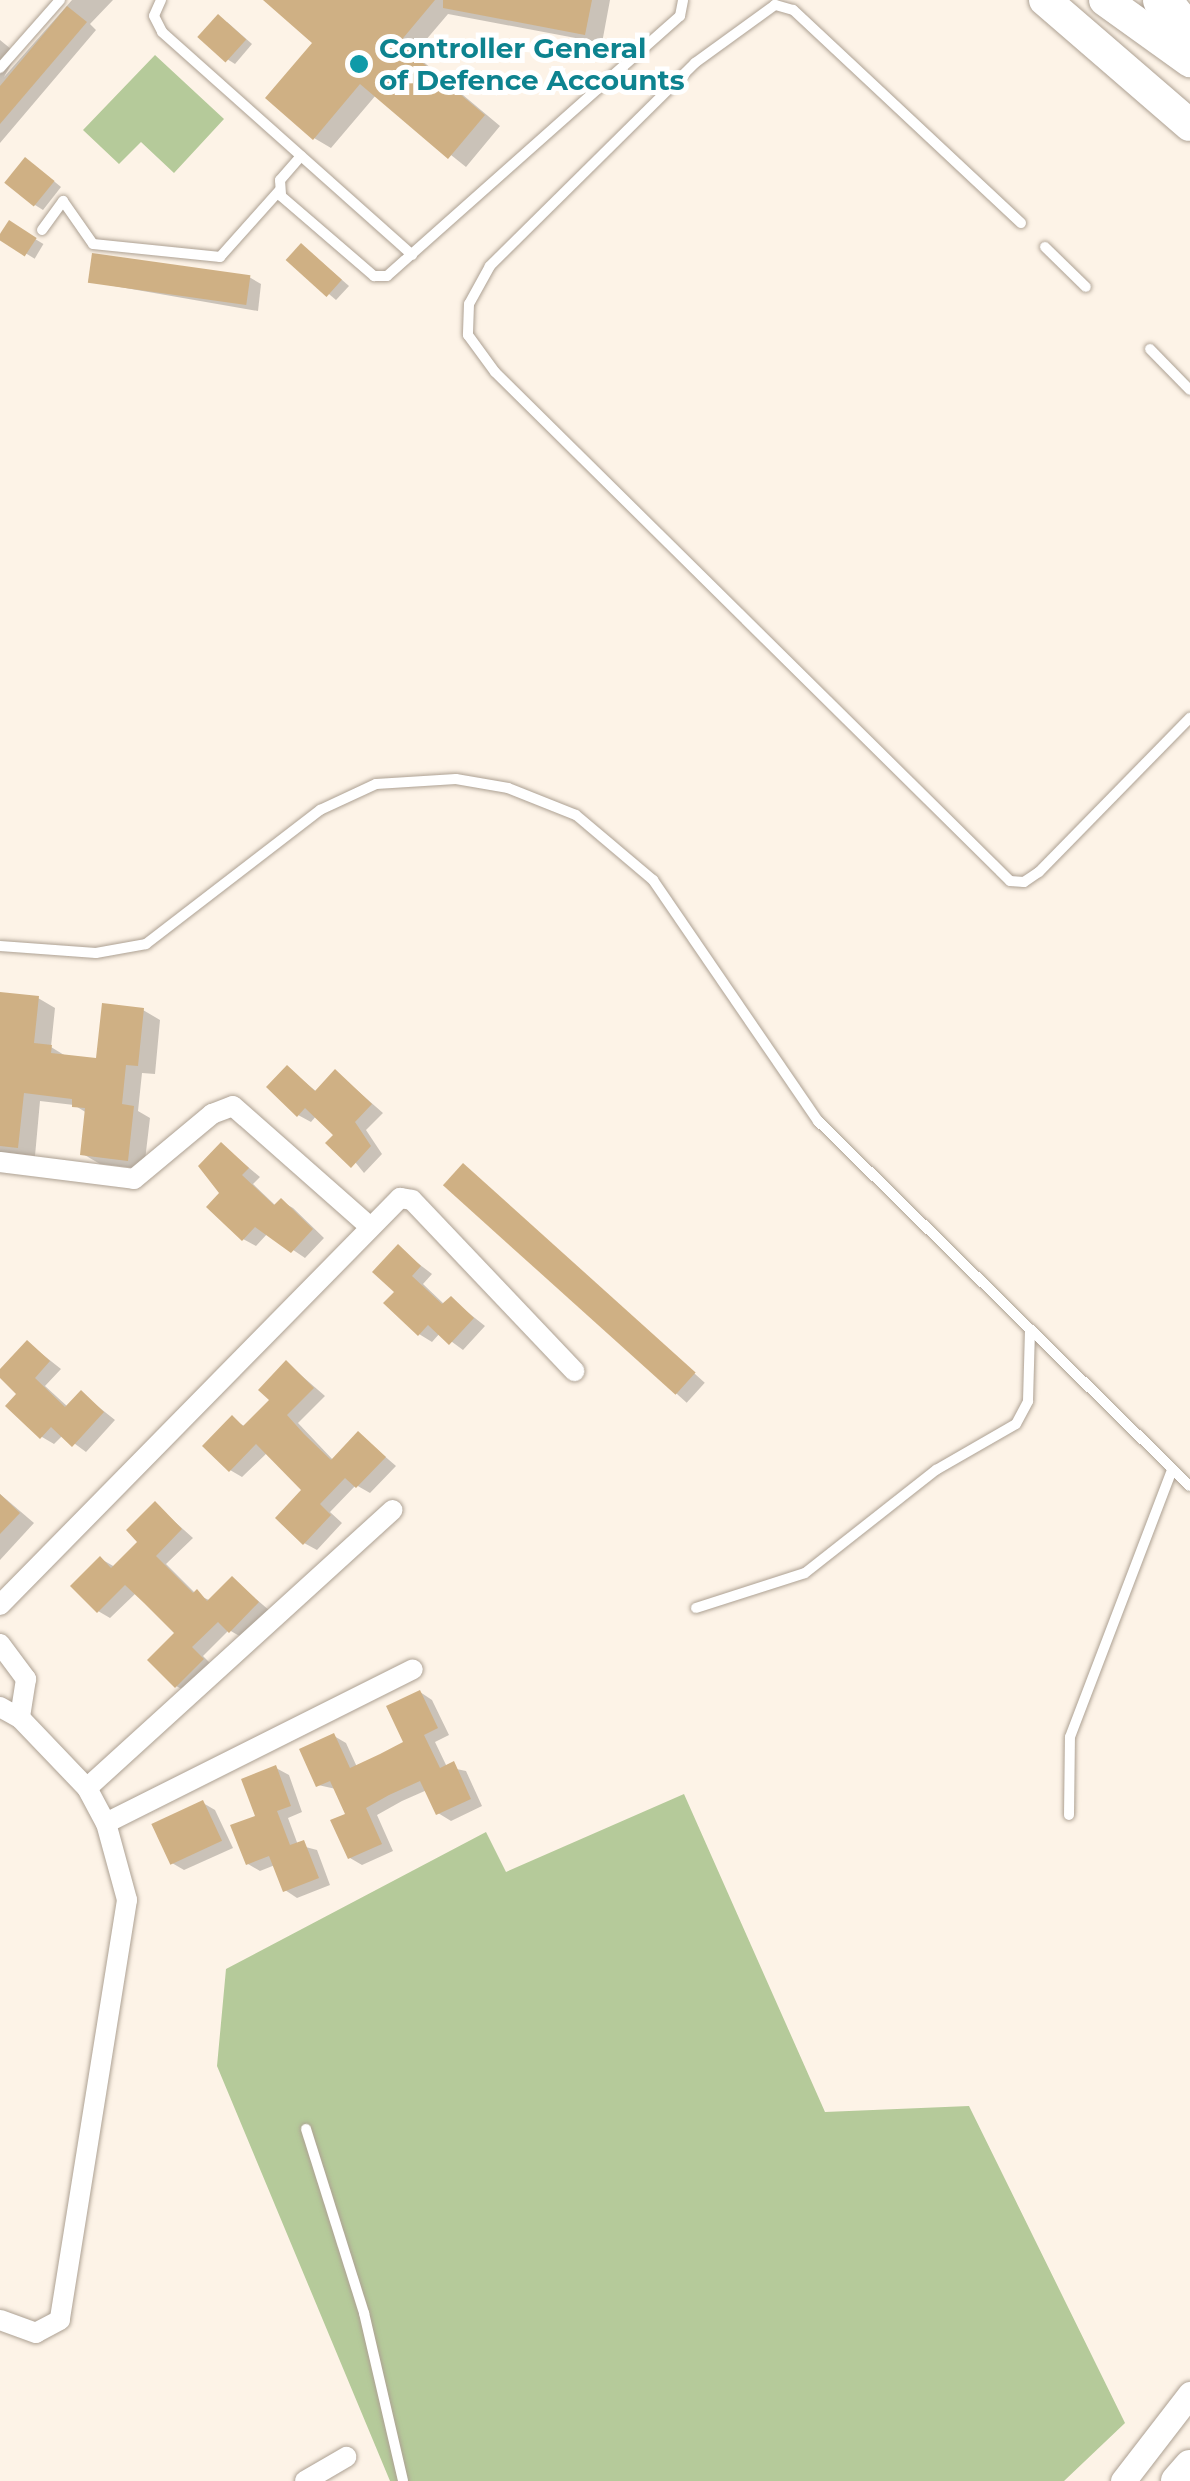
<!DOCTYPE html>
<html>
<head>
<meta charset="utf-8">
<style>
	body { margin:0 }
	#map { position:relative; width:1190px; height:2481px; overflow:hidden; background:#fdf3e7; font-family:Montserrat,sans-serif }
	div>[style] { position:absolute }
	.green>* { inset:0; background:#b5ca9a }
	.shadow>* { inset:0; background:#0003; transform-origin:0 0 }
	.building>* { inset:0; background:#cfb084; transform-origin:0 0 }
	.roads { filter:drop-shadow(0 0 2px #ada193) drop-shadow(0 0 2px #ada193) }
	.service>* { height:10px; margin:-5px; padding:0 5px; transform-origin:5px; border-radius:5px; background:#fff }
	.minor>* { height:20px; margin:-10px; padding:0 10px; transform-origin:10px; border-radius:10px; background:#fff }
	.tertiary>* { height:25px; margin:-12.5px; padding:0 12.5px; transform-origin:12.5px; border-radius:12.5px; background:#fff }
	.primary>* { height:32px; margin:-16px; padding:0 16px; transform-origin:16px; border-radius:16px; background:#fff }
	.motorway>* { height:38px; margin:-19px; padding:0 19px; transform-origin:19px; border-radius:19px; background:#fff }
	.dots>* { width:28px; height:28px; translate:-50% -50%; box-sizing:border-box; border:5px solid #fff; border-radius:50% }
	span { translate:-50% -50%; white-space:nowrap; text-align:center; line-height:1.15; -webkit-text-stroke:10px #fff; paint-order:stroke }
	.culture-label { font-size:28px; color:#0d838f; font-weight:700 }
	.left { translate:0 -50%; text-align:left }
</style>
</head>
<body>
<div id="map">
	<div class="green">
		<div style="clip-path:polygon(155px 55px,224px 119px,174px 173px,141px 142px,119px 164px,83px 130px)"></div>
		<div style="clip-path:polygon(684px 1794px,825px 2112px,969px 2106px,1125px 2423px,1064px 2481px,390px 2481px,217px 2066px,226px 1969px,486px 1832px,506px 1872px)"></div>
	</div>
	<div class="shadow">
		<div style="clip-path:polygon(72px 0,113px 0,90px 24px,96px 30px,0 143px,0 40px,17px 54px,4px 77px)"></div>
		<div style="clip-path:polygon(267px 0,610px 0,602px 43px,448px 14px,414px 54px,500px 126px,466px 167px,376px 95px,331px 148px,314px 138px,316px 43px)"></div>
		<div style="clip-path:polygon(227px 22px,252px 44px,235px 64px,227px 59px)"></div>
		<div style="clip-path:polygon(33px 164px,61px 187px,43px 210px,35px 205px)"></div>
		<div style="left:10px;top:224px;width:39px;height:17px;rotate:31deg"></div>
		<div style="clip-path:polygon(309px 251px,349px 286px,336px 300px,289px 260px)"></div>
		<div style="clip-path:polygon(249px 277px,261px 284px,258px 311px,91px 282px)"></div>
		<div style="clip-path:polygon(0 994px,38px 998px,55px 1008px,51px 1047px,69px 1058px,98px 1061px,143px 1010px,160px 1020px,155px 1074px,142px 1073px,138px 1111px,150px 1118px,144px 1169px,100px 1164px,83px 1154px,87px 1113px,74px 1105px,40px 1101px,35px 1156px,0 1152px)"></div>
		<div style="clip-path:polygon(287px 1068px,317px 1092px,336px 1072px,383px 1113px,366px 1130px,382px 1154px,364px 1173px,317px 1115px,311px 1122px,298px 1115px)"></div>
		<div style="clip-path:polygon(222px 1145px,260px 1177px,253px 1184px,276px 1206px,281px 1201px,293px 1208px,324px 1238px,305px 1258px,268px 1233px,256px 1246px,243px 1239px,222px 1194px)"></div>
		<div style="left:464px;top:1166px;width:324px;height:27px;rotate:42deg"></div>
		<div style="clip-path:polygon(398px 1248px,432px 1274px,423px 1284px,445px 1305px,451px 1299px,485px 1326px,463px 1350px,440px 1333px,432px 1342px,419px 1334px,397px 1291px)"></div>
		<div style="clip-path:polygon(28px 1343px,61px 1369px,45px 1386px,68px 1407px,81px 1393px,115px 1420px,86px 1452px,63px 1435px,54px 1444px,42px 1437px,20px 1394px,0 1375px)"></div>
		<div style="clip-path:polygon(287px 1363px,325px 1396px,298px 1423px,334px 1461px,359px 1434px,396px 1466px,370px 1493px,356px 1485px,330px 1512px,342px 1523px,317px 1550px,304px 1543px,304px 1490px,268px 1452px,242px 1477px,230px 1470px,232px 1419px,246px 1427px,272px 1400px)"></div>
		<div style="clip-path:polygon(0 1494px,34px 1523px,0 1560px)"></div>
		<div style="clip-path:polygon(156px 1505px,193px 1538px,166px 1564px,196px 1594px,211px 1601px,233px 1579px,270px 1611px,243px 1638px,229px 1630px,203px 1656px,214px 1667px,189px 1693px,176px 1686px,177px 1633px,136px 1593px,110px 1618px,98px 1611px,101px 1559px,115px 1567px,140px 1542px)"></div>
		<div style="clip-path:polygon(420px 1692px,432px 1700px,449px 1735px,435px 1742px,447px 1767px,466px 1771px,482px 1806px,451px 1821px,438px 1813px,427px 1790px,402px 1801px,377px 1815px,393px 1851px,362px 1865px,350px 1858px,348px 1815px,336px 1789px,318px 1785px,334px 1736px,346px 1743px,357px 1767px,406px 1743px)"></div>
		<div style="clip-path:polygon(276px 1768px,289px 1775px,302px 1812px,288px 1818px,298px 1845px,317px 1850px,330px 1885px,297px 1898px,285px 1890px,275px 1865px,260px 1871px,248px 1864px)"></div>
		<div style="clip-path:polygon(203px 1803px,215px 1810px,233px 1848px,184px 1870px,172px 1863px)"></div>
	</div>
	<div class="building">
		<div style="clip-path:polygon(263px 0,435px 0,399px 43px,485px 115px,448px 159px,360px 84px,313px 140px,265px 98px,312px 43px)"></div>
		<div style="clip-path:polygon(443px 0,592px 0,585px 35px,443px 8px)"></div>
		<div style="clip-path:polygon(67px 6px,87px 22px,0 124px,0 86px)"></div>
		<div style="left:218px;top:14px;width:38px;height:31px;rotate:42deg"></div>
		<div style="left:25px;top:157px;width:38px;height:33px;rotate:39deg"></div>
		<div style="left:9px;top:220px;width:33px;height:22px;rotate:33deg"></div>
		<div style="left:301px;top:243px;width:55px;height:23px;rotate:42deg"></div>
		<div style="left:92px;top:253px;width:160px;height:30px;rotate:8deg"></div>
		<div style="clip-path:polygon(0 992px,39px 996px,34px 1043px,52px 1045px,51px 1053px,96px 1058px,102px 1003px,144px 1008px,138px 1066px,126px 1065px,122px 1104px,134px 1106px,128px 1161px,80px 1155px,85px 1108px,72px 1107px,72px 1099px,24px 1093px,18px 1148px,0 1146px)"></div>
		<div style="clip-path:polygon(287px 1065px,315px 1091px,335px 1069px,372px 1104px,355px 1122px,371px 1146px,351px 1168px,325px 1143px,333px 1135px,305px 1108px,297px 1117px,266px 1087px)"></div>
		<div style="clip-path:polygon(221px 1142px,249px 1168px,242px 1175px,274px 1205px,281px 1198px,313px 1229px,291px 1253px,255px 1227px,242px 1241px,206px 1207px,219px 1193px,198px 1166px)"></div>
		<div style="left:463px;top:1163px;width:313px;height:30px;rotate:42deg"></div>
		<div style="clip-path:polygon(398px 1244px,421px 1266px,412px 1276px,442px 1304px,451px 1296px,474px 1318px,449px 1345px,428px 1325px,418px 1336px,383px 1303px,394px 1292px,372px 1272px)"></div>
		<div style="clip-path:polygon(27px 1340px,50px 1361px,35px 1378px,65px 1407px,81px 1390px,104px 1412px,72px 1447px,51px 1427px,40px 1439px,5px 1406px,16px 1394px,0 1378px,0 1369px)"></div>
		<div style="clip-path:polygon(286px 1360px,314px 1388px,287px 1415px,304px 1434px,331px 1460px,358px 1431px,386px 1457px,356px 1488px,345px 1478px,320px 1504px,331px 1515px,303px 1545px,275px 1518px,301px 1490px,256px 1444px,229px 1472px,202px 1446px,232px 1415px,243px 1426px,269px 1400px,258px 1390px)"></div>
		<div style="clip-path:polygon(0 1494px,20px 1513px,0 1534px)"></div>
		<div style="clip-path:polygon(155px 1501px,182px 1529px,156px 1556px,193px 1593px,197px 1589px,207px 1601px,232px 1576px,259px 1602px,229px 1633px,218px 1622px,192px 1647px,204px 1659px,175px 1688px,147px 1660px,174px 1633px,144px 1603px,125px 1585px,97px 1613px,70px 1586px,100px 1556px,111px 1568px,137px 1542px,126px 1530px)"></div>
		<div style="clip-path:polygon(420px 1690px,438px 1728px,424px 1735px,440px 1768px,454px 1761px,471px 1799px,436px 1815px,420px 1781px,389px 1795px,366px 1808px,382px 1844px,348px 1859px,330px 1820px,345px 1814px,330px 1781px,316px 1787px,299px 1749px,334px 1733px,350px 1768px,380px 1754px,403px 1742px,386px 1706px)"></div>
		<div style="clip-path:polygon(276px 1765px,291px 1806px,277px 1811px,290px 1845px,304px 1840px,319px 1878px,283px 1892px,269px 1856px,246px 1865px,230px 1825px,255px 1816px,241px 1779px)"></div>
		<div style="left:203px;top:1800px;width:45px;height:57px;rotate:65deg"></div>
	</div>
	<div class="roads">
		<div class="service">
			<div style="left:161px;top:0;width:17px;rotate:114deg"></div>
			<div style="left:154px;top:16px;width:18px;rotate:63deg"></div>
			<div style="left:162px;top:32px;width:335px;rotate:41.7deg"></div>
			<div style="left:0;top:68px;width:91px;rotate:-48.6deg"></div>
			<div style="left:301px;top:156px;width:32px;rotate:131deg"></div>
			<div style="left:280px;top:180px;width:16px;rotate:86deg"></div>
			<div style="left:281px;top:196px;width:123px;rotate:40.7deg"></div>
			<div style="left:374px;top:276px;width:13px"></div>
			<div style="left:387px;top:276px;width:392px;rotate:-41.6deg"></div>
			<div style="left:680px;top:16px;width:16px;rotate:-79deg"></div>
			<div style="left:1021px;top:223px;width:312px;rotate:-136.9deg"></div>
			<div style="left:793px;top:10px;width:19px;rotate:-164deg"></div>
			<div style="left:775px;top:5px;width:99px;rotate:144.1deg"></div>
			<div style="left:695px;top:63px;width:289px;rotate:135.3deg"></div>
			<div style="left:490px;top:266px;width:43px;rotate:118.9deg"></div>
			<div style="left:469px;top:304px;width:31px;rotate:92deg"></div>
			<div style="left:468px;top:335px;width:46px;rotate:53.9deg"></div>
			<div style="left:495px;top:372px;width:724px;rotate:44.66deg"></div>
			<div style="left:1010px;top:881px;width:14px;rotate:4deg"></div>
			<div style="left:1024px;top:882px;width:18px;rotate:-34deg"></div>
			<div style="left:1039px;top:872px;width:216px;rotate:-45.6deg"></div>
			<div style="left:42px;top:230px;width:36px;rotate:-54deg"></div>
			<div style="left:63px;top:201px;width:52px;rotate:55.1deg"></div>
			<div style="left:93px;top:244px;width:128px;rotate:5.8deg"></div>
			<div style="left:220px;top:257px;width:89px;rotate:-48.2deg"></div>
			<div style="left:1045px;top:247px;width:57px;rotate:44.3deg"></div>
			<div style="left:1150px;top:349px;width:57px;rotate:45.7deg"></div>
			<div style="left:0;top:946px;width:96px;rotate:4.2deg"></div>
			<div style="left:96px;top:953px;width:51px;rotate:-10.2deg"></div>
			<div style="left:146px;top:944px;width:220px;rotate:-37.6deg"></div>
			<div style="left:320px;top:810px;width:62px;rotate:-24.9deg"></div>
			<div style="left:376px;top:784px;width:80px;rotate:-3.6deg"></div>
			<div style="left:456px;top:779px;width:53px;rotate:9.8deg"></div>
			<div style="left:508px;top:788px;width:73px;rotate:21.7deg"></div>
			<div style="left:576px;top:815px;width:101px;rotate:40.2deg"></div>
			<div style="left:653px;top:880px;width:292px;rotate:55.6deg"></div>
			<div style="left:818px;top:1121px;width:521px;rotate:44.46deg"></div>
			<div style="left:696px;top:1608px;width:114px;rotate:-17.8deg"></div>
			<div style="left:805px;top:1573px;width:167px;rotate:-38.2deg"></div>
			<div style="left:936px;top:1470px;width:92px;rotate:-29.9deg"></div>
			<div style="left:1016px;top:1424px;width:26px;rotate:-62deg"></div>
			<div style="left:1028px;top:1401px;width:72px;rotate:-88.4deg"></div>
			<div style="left:1069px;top:1815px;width:78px;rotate:-89.3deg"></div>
			<div style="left:1070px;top:1737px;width:284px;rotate:-69.1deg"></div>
			<div style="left:306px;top:2129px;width:193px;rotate:72.5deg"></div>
			<div style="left:364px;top:2313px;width:172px;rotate:76.9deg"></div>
		</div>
		<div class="minor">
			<div style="left:0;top:1162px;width:135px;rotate:7.2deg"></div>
			<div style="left:134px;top:1179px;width:102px;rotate:-39.8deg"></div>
			<div style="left:212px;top:1114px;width:22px;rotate:-21deg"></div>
			<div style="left:233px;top:1106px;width:181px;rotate:41.4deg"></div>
			<div style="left:0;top:1605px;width:571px;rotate:-45.5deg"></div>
			<div style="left:400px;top:1198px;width:12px;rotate:9deg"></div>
			<div style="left:412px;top:1200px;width:236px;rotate:46.5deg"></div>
			<div style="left:0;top:1644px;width:44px;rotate:53.4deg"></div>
			<div style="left:26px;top:1679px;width:39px;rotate:99deg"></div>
			<div style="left:0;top:1707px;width:23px;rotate:29deg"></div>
			<div style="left:20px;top:1718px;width:97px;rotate:46.3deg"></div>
			<div style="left:87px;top:1788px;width:40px;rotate:62deg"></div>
			<div style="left:106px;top:1823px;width:80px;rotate:74.7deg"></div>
			<div style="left:127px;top:1900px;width:425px;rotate:99.1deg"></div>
			<div style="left:60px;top:2320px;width:27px;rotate:152deg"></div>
			<div style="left:36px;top:2333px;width:38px;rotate:-160deg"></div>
			<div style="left:87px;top:1788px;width:413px;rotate:-42.3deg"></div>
			<div style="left:106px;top:1823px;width:343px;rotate:-26.6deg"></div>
			<div style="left:305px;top:2481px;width:48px;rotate:-30.3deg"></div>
		</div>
		<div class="tertiary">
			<div style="left:1123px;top:2481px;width:110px;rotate:-52.4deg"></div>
		</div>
		<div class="primary">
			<div style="left:1045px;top:0;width:191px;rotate:40.8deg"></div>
			<div style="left:1105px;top:0;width:105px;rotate:35.7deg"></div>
			<div style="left:1177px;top:2481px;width:20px;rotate:-49deg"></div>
		</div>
		<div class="motorway">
			<div style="left:1162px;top:0;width:45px;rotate:51.3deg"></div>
		</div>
	</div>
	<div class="dots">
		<div style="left:359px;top:64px;background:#0f9aa8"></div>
	</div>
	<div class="culture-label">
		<span class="left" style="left:379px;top:64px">Controller General<br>of Defence Accounts</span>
	</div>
</div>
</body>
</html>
